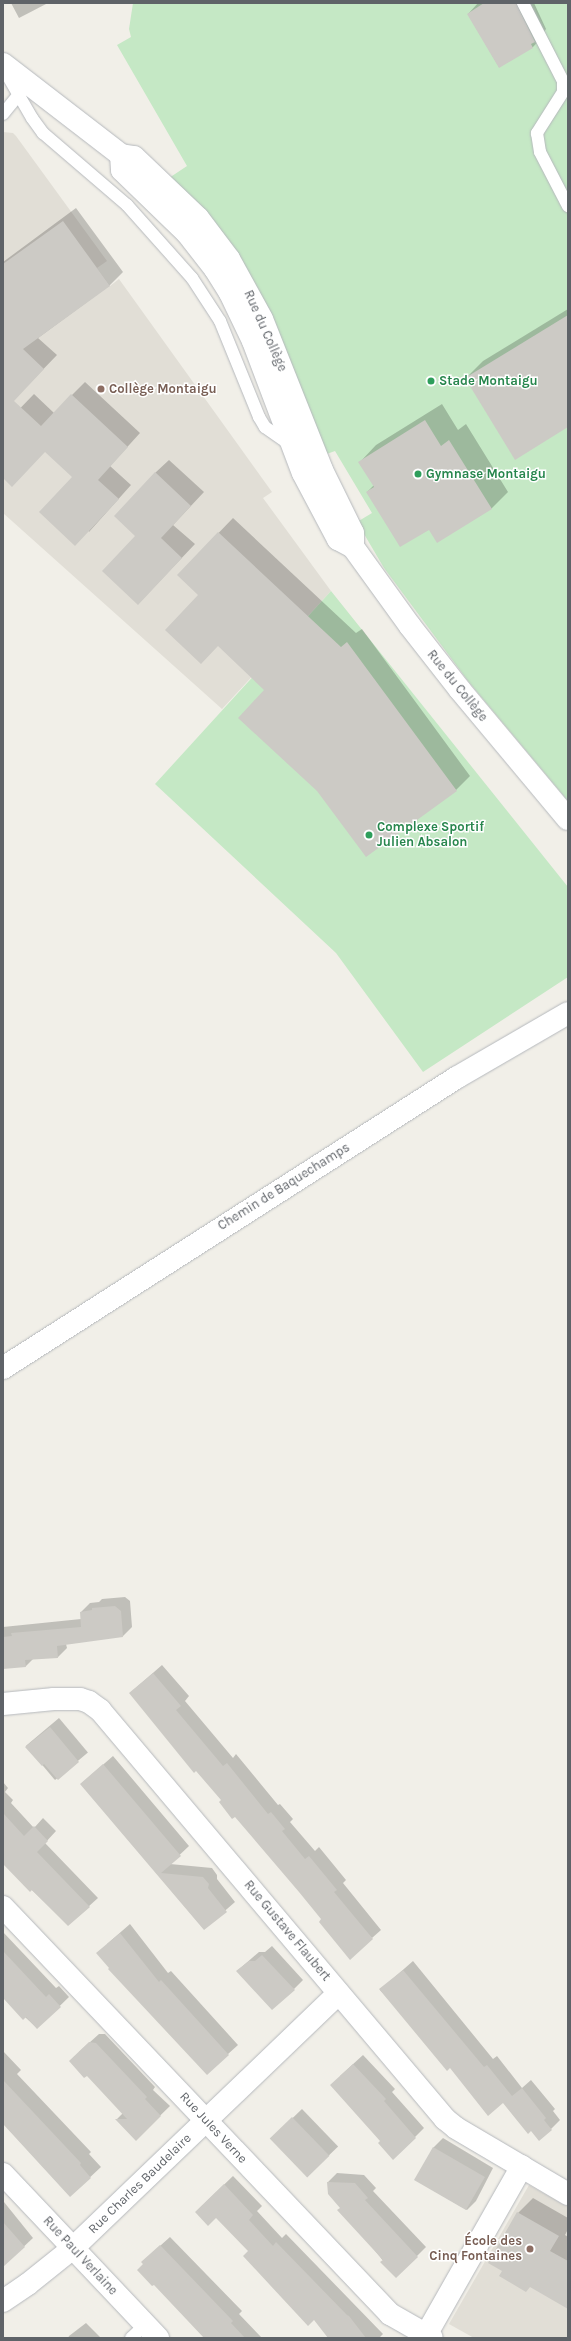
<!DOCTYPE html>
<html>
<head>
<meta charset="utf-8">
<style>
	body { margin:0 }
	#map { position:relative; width:571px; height:2341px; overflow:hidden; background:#f1efe8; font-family:Karla,sans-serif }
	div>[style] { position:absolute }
	.education>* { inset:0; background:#e1ded6 }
	.green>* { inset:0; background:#c5e8c5 }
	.shadow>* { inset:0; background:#0003; transform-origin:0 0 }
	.building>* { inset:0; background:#cccac5; transform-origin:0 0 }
	.roads { filter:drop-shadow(0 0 1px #b5b8bc) drop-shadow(0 0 1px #b5b8bc) }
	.lane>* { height:12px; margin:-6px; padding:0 6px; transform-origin:6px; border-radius:6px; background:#fff }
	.street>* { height:22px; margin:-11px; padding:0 11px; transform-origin:11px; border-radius:11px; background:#fff }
	.secondary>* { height:22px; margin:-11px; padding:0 11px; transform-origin:11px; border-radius:11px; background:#fff }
	.dots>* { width:11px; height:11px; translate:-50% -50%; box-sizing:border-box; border:2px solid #fff; border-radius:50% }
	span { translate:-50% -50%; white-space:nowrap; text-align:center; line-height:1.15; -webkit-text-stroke:3px #fff; paint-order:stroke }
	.street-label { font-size:13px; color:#5f6368 }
	.leisure-label { font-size:13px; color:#27864d; font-weight:700 }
	.left { translate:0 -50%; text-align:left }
	.education-label { font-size:13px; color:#785e54; font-weight:700 }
	.right { translate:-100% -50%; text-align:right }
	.frame { position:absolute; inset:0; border:4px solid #5f6368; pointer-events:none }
</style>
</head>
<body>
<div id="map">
	<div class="education">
		<div style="clip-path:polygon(3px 132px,13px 133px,16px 136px,107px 261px,97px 268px,110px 286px,119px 279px,272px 492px,263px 498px,331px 591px,222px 709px,3px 513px)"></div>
		<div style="clip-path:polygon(529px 2185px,568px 2207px,568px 2338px,474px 2338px,449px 2324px)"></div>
	</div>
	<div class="green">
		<div style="clip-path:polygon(133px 3px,568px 3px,568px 801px,468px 681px,384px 568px,357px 522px,372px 513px,335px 451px,324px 455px,169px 178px,187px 166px,117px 45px,131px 37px,129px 29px)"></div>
		<div style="clip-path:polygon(331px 591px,568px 887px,568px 977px,423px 1072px,336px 953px,155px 784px)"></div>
	</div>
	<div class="shadow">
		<div style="clip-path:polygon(11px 3px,48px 3px,19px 18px)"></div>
		<div style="clip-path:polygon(534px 3px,546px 29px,544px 32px,545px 34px,533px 47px,499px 67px,468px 14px,478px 3px)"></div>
		<div style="clip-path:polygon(76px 208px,123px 272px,110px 285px,38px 338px,57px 355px,3px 411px,3px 262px)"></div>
		<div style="clip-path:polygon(568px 309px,568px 426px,466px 378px,483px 361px)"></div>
		<div style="clip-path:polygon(85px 382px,140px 433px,110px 466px,131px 485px,89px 532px,73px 477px,46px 451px,3px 477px,3px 426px,34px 394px,54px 413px)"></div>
		<div style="clip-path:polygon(442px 404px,458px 430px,466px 424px,508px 492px,491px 509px,430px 528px,367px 492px,374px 485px,360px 462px,376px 445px)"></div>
		<div style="clip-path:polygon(169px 460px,204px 492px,173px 525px,195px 544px,138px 604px,137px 536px,155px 473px)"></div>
		<div style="clip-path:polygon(233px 518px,356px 633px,362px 629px,470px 776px,456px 790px,265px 690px,200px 595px,178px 575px)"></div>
		<div style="clip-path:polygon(125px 1597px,130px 1601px,132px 1627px,123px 1636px,66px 1644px,67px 1648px,58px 1657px,33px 1659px,26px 1666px,3px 1668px,3px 1627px,81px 1619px,81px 1612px,90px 1603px,99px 1602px,102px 1599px)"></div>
		<div style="clip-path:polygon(162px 1665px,189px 1696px,185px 1701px,233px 1758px,236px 1754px,278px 1805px,280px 1804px,293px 1819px,290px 1822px,315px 1851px,319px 1847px,346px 1880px,343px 1883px,381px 1930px,372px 1938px,222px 1800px,130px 1693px)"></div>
		<div style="left:59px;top:1718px;width:45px;height:43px;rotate:50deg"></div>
		<div style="clip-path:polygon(113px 1756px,189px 1846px,170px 1864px,212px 1868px,217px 1875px,217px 1879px,235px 1902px,204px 1929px,81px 1784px)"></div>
		<div style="clip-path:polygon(3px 1782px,8px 1788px,5px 1792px,13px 1800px,11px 1803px,34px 1828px,43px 1818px,56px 1831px,45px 1843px,98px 1898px,68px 1925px,3px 1862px)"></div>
		<div style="clip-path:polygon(130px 1924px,168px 1973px,171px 1971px,238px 2045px,207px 2073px,107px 1944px)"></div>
		<div style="clip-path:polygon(3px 1932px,56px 1988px,59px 1986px,69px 1997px,37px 2028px,3px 1997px)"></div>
		<div style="clip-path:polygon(272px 1946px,303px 1980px,294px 1989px,237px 1971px,259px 1952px,265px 1952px)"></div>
		<div style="clip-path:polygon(413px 1961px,493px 2059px,497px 2056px,522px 2088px,531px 2080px,555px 2109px,553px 2111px,560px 2120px,551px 2129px,504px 2102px,451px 2067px,380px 1990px)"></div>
		<div style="clip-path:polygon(99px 2034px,105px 2034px,155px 2087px,153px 2090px,170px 2106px,136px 2139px,117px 2119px,123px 2113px,79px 2052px)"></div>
		<div style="clip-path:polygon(3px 2051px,21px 2070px,17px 2074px,91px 2152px,89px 2154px,101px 2167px,70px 2196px,3px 2123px)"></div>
		<div style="clip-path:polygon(363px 2055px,395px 2089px,392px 2092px,424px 2128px,415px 2137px,381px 2141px,340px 2076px)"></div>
		<div style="left:302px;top:2109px;width:52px;height:43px;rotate:46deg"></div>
		<div style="clip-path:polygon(443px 2138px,493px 2168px,476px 2201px,467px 2210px,416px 2180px,434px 2147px)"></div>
		<div style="clip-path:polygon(337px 2173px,364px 2175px,376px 2188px,373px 2191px,426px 2247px,396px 2277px,341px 2208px,328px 2182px)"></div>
		<div style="clip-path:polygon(233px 2176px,262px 2206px,257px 2211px,282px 2238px,286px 2234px,383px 2334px,379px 2338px,329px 2338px,314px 2318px,205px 2203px)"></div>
		<div style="clip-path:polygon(533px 2198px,568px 2218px,568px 2229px,565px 2235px,568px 2237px,568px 2308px,503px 2270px,518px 2213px)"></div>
		<div style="clip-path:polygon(4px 2202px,33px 2238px,3px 2266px,3px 2204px)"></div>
		<div style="clip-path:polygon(170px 2237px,242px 2311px,239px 2314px,262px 2338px,205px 2338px,154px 2283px,142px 2262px)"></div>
		<div style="clip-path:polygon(86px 2323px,101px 2338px,68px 2338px,69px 2336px)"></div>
	</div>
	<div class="building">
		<div style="clip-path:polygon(484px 3px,516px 3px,535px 42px,531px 44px,533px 48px,499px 68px,467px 14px)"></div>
		<div style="clip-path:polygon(63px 221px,110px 286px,23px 349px,44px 369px,14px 401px,41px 426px,71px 394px,128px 447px,98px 480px,119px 499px,75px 546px,39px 512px,72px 477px,45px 452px,12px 487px,3px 478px,3px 264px)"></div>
		<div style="clip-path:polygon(568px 315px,568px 427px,515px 460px,465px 378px)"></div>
		<div style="clip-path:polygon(425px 420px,441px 446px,449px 440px,492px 509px,437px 543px,429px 530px,400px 547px,366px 492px,374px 487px,358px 462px)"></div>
		<div style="clip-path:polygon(155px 472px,191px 506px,161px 538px,182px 558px,138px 605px,102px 571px,135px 536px,114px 516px)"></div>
		<div style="clip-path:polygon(218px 532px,341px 647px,347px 642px,457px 791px,366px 857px,317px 791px,238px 718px,264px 690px,218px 646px,201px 664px,165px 630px,198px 595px,177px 575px)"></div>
		<div style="clip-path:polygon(115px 1606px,121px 1611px,123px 1637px,57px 1646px,58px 1658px,25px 1660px,26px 1667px,3px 1669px,3px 1637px,12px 1636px,11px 1633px,81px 1627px,80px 1612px,92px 1610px,92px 1608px)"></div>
		<div style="clip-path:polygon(153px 1673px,181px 1706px,176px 1710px,223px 1766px,227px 1763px,268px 1814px,271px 1812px,285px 1829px,282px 1831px,305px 1859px,309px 1856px,337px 1890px,334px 1892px,373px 1939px,350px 1960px,319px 1922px,321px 1919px,299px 1892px,235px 1817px,232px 1819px,219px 1802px,221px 1800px,196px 1771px,194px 1773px,129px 1693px)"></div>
		<div style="clip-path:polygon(50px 1727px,79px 1762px,58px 1780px,44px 1764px,42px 1766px,25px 1747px)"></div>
		<div style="clip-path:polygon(103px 1764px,181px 1856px,161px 1873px,203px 1877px,209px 1884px,208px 1888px,227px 1912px,204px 1930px,80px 1784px)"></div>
		<div style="clip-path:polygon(3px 1813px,24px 1836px,34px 1826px,48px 1841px,37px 1852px,90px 1907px,68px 1926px,32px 1890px,30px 1892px,3px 1864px)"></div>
		<div style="clip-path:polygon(120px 1933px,159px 1982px,161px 1980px,229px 2055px,207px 2075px,108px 1969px,109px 1968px,96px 1953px)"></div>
		<div style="clip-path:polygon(3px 1951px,46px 1997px,49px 1994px,61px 2007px,37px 2029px,26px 2017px,23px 2020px,3px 1998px)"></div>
		<div style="clip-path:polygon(262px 1955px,295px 1990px,272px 2010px,236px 1971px,249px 1961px,255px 1961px)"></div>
		<div style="clip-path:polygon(403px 1970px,484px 2067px,487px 2065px,512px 2096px,522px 2088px,546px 2118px,544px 2120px,552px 2130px,539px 2141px,531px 2131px,528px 2134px,503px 2103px,488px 2116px,450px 2068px,447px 2071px,379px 1989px)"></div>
		<div style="clip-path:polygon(89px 2042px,96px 2043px,147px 2097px,145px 2099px,161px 2116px,136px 2141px,115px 2119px,127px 2119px,87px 2076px,84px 2078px,69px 2061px)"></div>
		<div style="clip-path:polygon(353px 2064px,386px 2099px,384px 2101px,416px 2138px,393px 2160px,378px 2143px,380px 2141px,330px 2085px)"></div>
		<div style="clip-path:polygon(3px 2080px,81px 2163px,80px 2165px,91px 2178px,70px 2197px,3px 2124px)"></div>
		<div style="left:292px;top:2117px;width:54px;height:31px;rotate:46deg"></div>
		<div style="left:433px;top:2147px;width:60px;height:38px;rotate:30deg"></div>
		<div style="clip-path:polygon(327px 2182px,355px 2183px,368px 2198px,365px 2200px,418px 2257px,396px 2278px,380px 2262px,383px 2260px,337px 2210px,340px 2208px,328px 2194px)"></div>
		<div style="clip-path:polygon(224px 2184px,253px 2215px,249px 2220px,273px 2246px,276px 2242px,347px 2315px,349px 2316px,366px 2338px,328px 2338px,314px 2320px,308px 2326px,243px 2256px,248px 2251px,216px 2218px,208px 2226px,195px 2212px)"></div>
		<div style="clip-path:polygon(517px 2212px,559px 2236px,550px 2251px,568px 2261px,568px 2309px,530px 2287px,526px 2292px,499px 2276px,502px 2271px,488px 2263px)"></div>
		<div style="clip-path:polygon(3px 2222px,25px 2247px,3px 2267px)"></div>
		<div style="clip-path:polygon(160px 2245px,233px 2321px,231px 2323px,245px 2338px,204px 2338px,154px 2285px,152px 2286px,137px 2270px,143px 2264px,141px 2262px)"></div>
	</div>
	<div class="roads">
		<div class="lane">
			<div style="left:523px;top:3px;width:88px;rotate:62.9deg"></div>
			<div style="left:563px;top:81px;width:11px;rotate:90deg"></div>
			<div style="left:563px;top:92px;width:49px;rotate:122.4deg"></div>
			<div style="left:537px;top:133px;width:19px;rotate:81deg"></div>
			<div style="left:540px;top:152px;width:61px;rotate:62.6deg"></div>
			<div style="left:6px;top:73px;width:52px;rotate:60deg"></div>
			<div style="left:32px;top:118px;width:19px;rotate:54deg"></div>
			<div style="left:43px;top:133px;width:111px;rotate:40.6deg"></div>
			<div style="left:127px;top:205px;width:98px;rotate:48.3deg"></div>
			<div style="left:192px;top:278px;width:51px;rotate:56.9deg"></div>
			<div style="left:220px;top:321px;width:104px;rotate:67.9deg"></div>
			<div style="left:259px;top:417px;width:12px;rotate:59deg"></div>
			<div style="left:265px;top:427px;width:24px;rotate:35deg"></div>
			<div style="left:285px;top:441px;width:5px;rotate:11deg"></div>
			<div style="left:3px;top:114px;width:32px;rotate:-51deg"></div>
			<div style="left:131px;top:2338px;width:19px;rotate:-43deg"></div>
		</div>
		<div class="street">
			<div style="left:3px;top:1368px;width:538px;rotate:-32.63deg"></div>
			<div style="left:456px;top:1078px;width:129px;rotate:-30.1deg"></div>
			<div style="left:3px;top:1704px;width:51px;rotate:-5.6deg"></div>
			<div style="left:54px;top:1699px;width:26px"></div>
			<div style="left:80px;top:1699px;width:9px;rotate:18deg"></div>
			<div style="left:89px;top:1702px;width:14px;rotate:36deg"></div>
			<div style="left:100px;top:1710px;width:535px;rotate:49.85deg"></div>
			<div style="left:445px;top:2119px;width:14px;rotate:39deg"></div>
			<div style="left:456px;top:2128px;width:130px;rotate:30.5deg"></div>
			<div style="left:3px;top:1907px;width:562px;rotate:46.44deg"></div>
			<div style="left:390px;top:2314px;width:48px;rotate:29.7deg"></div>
			<div style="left:3px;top:2174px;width:226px;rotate:46.6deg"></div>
			<div style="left:3px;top:2301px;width:30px;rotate:-34deg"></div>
			<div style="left:28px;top:2284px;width:58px;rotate:-38.7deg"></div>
			<div style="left:73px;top:2248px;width:368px;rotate:-43.8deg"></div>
			<div style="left:426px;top:2335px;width:194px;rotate:-60.4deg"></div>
		</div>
		<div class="secondary">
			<div style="left:3px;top:64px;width:149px;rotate:37.6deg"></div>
			<div style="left:121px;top:155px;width:13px;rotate:9deg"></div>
			<div style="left:134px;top:157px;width:88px;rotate:43.6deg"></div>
			<div style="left:198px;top:218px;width:51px;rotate:52.9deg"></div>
			<div style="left:229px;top:259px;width:68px;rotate:61.2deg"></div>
			<div style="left:262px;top:319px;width:162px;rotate:68.3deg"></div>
			<div style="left:322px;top:470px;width:70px;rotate:63.8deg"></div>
			<div style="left:353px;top:533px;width:14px;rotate:90deg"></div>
			<div style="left:121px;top:155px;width:15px;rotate:86deg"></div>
			<div style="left:122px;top:170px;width:91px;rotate:44.1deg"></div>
			<div style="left:187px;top:233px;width:46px;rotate:52.1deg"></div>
			<div style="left:215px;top:269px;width:28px;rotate:58deg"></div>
			<div style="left:230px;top:293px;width:53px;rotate:64.4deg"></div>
			<div style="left:253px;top:341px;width:141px;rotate:69.3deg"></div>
			<div style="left:303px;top:473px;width:75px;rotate:62.1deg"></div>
			<div style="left:338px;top:539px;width:17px;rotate:28deg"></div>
			<div style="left:353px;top:547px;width:97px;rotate:54.2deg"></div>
			<div style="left:410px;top:626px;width:81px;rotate:52deg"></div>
			<div style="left:460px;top:690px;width:168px;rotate:50.1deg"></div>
		</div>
	</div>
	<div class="dots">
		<div style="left:431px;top:381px;background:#2e9e5b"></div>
		<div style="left:101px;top:389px;background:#8d6e63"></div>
		<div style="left:418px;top:474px;background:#2e9e5b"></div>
		<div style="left:369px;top:835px;background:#2e9e5b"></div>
		<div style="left:530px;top:2249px;background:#8d6e63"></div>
	</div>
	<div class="street-label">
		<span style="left:265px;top:331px;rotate:66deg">Rue du Collège</span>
		<span style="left:457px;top:686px;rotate:51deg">Rue du Collège</span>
		<span style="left:284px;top:1187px;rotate:-32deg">Chemin de Baquechamps</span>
		<span style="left:287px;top:1931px;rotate:50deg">Rue Gustave Flaubert</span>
		<span style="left:213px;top:2128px;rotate:47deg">Rue Jules Verne</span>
		<span style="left:140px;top:2184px;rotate:-44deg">Rue Charles Baudelaire</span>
		<span style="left:80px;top:2256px;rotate:47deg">Rue Paul Verlaine</span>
	</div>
	<div class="leisure-label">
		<span class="left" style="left:439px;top:381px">Stade Montaigu</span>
		<span class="left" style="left:426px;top:474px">Gymnase Montaigu</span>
		<span class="left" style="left:377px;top:835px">Complexe Sportif<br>Julien Absalon</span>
	</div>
	<div class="education-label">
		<span class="left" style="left:109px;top:389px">Collège Montaigu</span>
		<span class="right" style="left:522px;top:2249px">École des<br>Cinq Fontaines</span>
	</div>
	<div class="frame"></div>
</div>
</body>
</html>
